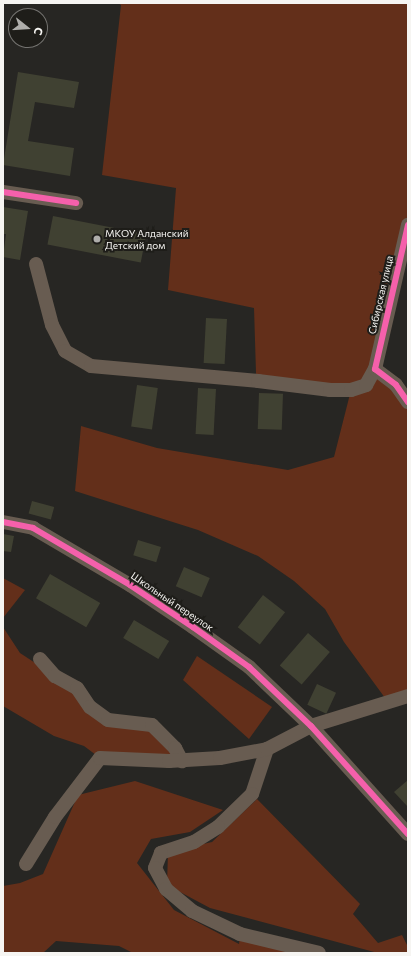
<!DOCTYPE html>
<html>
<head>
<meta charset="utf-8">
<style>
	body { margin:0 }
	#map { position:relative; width:411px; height:956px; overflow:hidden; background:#272623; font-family:Commissioner,sans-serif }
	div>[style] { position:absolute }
	.green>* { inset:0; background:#632f1a }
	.building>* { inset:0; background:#404132; transform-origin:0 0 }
	.minor>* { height:14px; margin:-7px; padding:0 7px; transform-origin:7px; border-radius:7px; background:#685c51 }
	.cycleway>* { height:6px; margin:-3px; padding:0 3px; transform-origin:3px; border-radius:3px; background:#f560ab }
	.dots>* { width:11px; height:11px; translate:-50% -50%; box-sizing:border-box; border:2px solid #1e1d19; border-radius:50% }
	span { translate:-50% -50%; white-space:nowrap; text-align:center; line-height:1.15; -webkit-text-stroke:4px #1e1d19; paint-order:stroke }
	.poi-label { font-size:10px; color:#f6f5f2 }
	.left { translate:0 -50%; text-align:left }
	.street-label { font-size:10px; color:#f6f5f2 }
	.frame { position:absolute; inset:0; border:4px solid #f6f5f2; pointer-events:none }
	.north { position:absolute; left:8px; top:8px; width:40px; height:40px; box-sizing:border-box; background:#1e1d19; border:1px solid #747370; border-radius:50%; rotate:107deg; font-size:11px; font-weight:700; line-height:16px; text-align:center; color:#f6f5f2 }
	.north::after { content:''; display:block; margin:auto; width:14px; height:18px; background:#aeadaa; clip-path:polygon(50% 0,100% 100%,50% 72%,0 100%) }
</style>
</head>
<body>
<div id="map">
	<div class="green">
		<div style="clip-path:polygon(118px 3px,408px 3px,408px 225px,375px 369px,408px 402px,408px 696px,388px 702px,344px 642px,325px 609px,294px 581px,258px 556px,198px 530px,75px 491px,81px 426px,157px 448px,288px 470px,334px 457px,351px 390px,258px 381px,256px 373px,254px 308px,168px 290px,176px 188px,102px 175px,121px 5px)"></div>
		<div style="clip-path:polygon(3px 578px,25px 590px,3px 618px)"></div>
		<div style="clip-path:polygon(3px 627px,20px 653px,55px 676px,108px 720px,152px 725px,182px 761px,100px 758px,84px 746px,54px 736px,3px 706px)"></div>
		<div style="clip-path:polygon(197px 656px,272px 707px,249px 739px,183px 680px)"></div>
		<div style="clip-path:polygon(135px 781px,223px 810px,190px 832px,151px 839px,137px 863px,174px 910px,239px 944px,240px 934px,319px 953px,133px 953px,119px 946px,56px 941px,43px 953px,3px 953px,3px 886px,20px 883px,43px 874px,78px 795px)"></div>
		<div style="clip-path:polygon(257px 799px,360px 904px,353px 914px,378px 943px,402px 935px,408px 947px,408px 953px,378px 953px,210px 908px,167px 885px,168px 852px,212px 842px)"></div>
	</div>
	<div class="building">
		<div style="clip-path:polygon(18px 72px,79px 82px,74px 108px,35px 102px,28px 141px,74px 148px,70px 176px,3px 165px)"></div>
		<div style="clip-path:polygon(3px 207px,28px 211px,20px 260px,3px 257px,6px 234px,3px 234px)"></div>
		<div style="left:53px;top:216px;width:95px;height:29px;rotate:11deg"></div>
		<div style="left:206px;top:318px;width:21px;height:45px;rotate:3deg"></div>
		<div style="left:137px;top:385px;width:21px;height:42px;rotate:8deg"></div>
		<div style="left:198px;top:388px;width:18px;height:46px;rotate:3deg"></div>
		<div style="left:259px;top:393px;width:24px;height:36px;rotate:2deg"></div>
		<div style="left:32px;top:501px;width:23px;height:13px;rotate:15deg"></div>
		<div style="clip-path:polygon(3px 534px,14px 536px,11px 552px,3px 551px)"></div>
		<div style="left:138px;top:540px;width:24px;height:16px;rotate:17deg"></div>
		<div style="left:184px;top:567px;width:28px;height:21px;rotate:23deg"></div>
		<div style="left:50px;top:574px;width:58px;height:28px;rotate:30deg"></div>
		<div style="left:263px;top:595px;width:28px;height:41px;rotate:38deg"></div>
		<div style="left:134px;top:620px;width:41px;height:21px;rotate:31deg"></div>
		<div style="left:308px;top:633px;width:29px;height:43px;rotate:41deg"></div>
		<div style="left:317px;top:684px;width:21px;height:23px;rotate:25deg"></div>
		<div style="clip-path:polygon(408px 780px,408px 807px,394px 792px)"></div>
	</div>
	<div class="minor">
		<div style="left:3px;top:192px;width:74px;rotate:8.6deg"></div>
		<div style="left:36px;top:264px;width:63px;rotate:75.3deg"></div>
		<div style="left:52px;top:325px;width:29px;rotate:63deg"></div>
		<div style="left:65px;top:351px;width:30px;rotate:30deg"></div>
		<div style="left:91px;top:366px;width:168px;rotate:5.1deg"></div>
		<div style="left:258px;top:381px;width:73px;rotate:7.1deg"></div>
		<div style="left:330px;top:390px;width:21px"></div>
		<div style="left:351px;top:390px;width:16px;rotate:-18deg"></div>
		<div style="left:366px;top:385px;width:18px;rotate:-61deg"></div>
		<div style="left:375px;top:369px;width:148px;rotate:-77.1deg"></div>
		<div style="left:375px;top:369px;width:26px;rotate:37deg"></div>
		<div style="left:396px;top:385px;width:21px;rotate:55deg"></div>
		<div style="left:3px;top:522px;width:31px;rotate:11deg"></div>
		<div style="left:33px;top:528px;width:113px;rotate:30.4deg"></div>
		<div style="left:130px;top:585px;width:76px;rotate:33.7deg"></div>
		<div style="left:193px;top:627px;width:69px;rotate:35.5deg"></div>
		<div style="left:249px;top:667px;width:86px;rotate:43.6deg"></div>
		<div style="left:311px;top:726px;width:145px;rotate:48.1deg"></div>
		<div style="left:40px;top:659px;width:23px;rotate:49deg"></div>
		<div style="left:55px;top:676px;width:25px;rotate:29deg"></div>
		<div style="left:77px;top:688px;width:23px;rotate:56deg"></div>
		<div style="left:90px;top:707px;width:22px;rotate:36deg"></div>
		<div style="left:108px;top:720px;width:44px;rotate:6.5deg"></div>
		<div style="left:152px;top:725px;width:33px;rotate:45deg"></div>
		<div style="left:175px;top:748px;width:15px;rotate:62deg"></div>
		<div style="left:267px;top:749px;width:47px;rotate:108.4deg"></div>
		<div style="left:252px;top:794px;width:47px;rotate:135.9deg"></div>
		<div style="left:218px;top:827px;width:28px;rotate:148deg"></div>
		<div style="left:194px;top:842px;width:35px;rotate:162deg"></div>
		<div style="left:161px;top:853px;width:16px;rotate:112deg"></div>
		<div style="left:155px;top:868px;width:24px;rotate:62deg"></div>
		<div style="left:166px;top:889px;width:34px;rotate:40deg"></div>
		<div style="left:192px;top:911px;width:53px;rotate:25.6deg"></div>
		<div style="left:240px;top:934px;width:81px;rotate:13.5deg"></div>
		<div style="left:26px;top:864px;width:55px;rotate:-58.3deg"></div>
		<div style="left:55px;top:817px;width:74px;rotate:-52.7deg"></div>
		<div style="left:100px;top:758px;width:69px;rotate:2.5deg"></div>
		<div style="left:169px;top:761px;width:51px;rotate:-3.4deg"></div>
		<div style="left:220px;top:758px;width:48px;rotate:-10.8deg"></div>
		<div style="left:267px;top:749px;width:50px;rotate:-27.6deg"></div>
		<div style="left:311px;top:726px;width:102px;rotate:-17.2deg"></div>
	</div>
	<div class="cycleway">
		<div style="left:3px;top:192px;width:74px;rotate:8.6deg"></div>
		<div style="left:408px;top:225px;width:148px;rotate:102.9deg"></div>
		<div style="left:375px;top:369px;width:26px;rotate:37deg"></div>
		<div style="left:396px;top:385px;width:21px;rotate:55deg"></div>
		<div style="left:3px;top:522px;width:31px;rotate:11deg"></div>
		<div style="left:33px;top:528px;width:113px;rotate:30.4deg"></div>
		<div style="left:130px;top:585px;width:76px;rotate:33.7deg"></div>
		<div style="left:193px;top:627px;width:69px;rotate:35.5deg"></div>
		<div style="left:249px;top:667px;width:86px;rotate:43.6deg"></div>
		<div style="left:311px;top:726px;width:145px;rotate:48.1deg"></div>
	</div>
	<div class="dots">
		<div style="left:97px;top:239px;background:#aeadaa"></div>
	</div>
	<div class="poi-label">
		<span class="left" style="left:105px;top:239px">МКОУ Алданский<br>Детский дом</span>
	</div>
	<div class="street-label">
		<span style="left:381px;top:295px;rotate:-77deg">Сибирская улица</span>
		<span style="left:172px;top:602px;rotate:34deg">Школьный переулок</span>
	</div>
	<div class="frame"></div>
	<div class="north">С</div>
</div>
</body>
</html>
